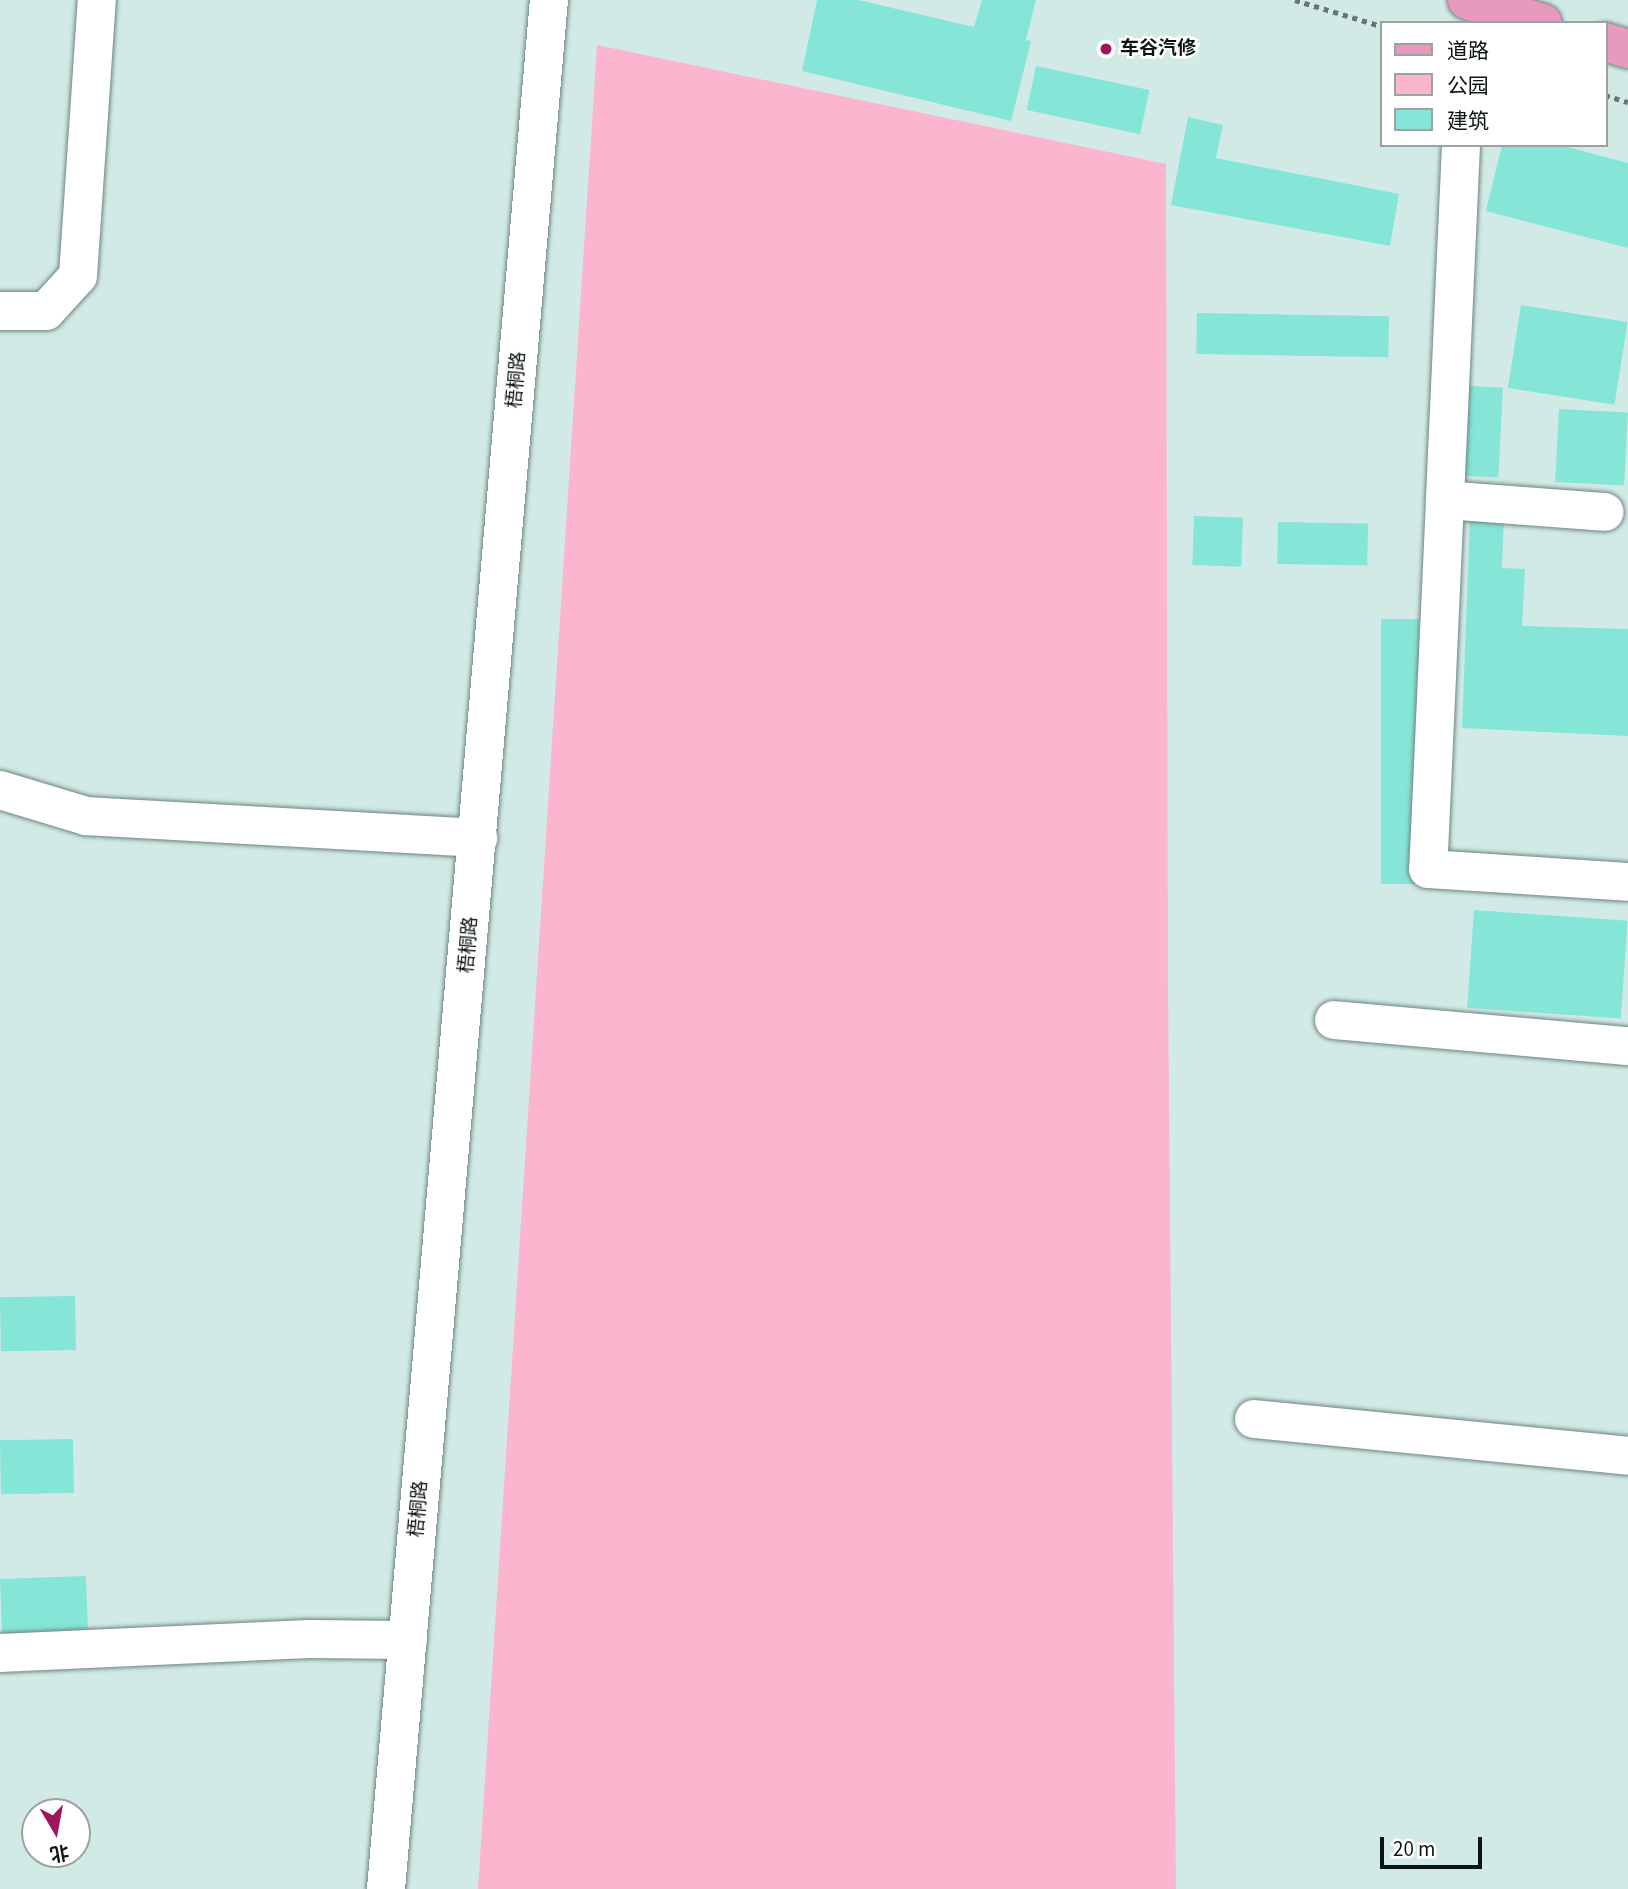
<!DOCTYPE html>
<html>
<head>
<meta charset="utf-8">
<style>
	body { margin:0 }
	#map { position:relative; width:1628px; height:1889px; overflow:hidden; background:#d2eae6; font-family:"Source Sans 3","Noto Sans SC",sans-serif }
	div>[style] { position:absolute }
	.green>* { inset:0; background:#fbb5ce }
	.building>* { inset:0; background:#85e5d7; transform-origin:0 0 }
	.path>* { height:4.5px; margin-top:-2.25px; transform-origin:0; background:repeating-linear-gradient(90deg,#677674 0 5px,transparent 0 10px) }
	.roads { filter:drop-shadow(0 0 2px #6e8480) drop-shadow(0 0 2px #6e8480) }
	.minor>* { height:38px; margin:-19px; padding:0 19px; transform-origin:19px; border-radius:19px; background:#fff }
	.major>* { height:38px; margin:-19px; padding:0 19px; transform-origin:19px; border-radius:19px; background:#e89abc }
	.dots>* { width:19px; height:19px; translate:-50% -50%; box-sizing:border-box; border:4px solid #fff; border-radius:50% }
	span { translate:-50% -50%; white-space:nowrap; text-align:center; line-height:1.15; -webkit-text-stroke:5px #fff; paint-order:stroke }
	.poi-label { font-size:19px; color:#0d1514; font-weight:700 }
	.left { translate:0 -50%; text-align:left }
	.street-label { font-size:19px; color:#0d1514 }
	.legend { position:absolute; left:1380px; top:21px; width:228px; height:126px; box-sizing:border-box; background:#fff; border:2px solid #9ea1a1; margin:0; padding:9px 12px; list-style:none; font-size:21px; color:#0d1514 }
	.legend li { display:flex; align-items:center; gap:14px; height:35px }
	.legend b { width:35px; border:2px solid #9ea1a1 }
	.north { position:absolute; left:21px; top:1798px; width:70px; height:70px; box-sizing:border-box; background:#fff; border:2px solid #9ea1a1; border-radius:50%; rotate:170deg; font-size:19px; font-weight:700; line-height:28px; text-align:center; color:#0d1514 }
	.north::after { content:''; display:block; margin:auto; width:24px; height:32px; background:#a0145e; clip-path:polygon(50% 0,100% 100%,50% 72%,0 100%) }
	.scale { position:absolute; left:1380px; top:1837px; width:102px; height:32px; box-sizing:border-box; border:4px solid #0d1514; border-top:0; padding-left:9px; font-size:21px; line-height:24px; white-space:nowrap; color:#0d1514; -webkit-text-stroke:5px #fff; paint-order:stroke }
</style>
</head>
<body>
<div id="map">
	<div class="green">
		<div style="clip-path:polygon(597px 45px,1166px 164px,1168px 984px,1176px 1889px,478px 1889px)"></div>
	</div>
	<div class="building">
		<div style="clip-path:polygon(817px 0,858px 0,974px 27px,982px 0,1036px 0,1026px 40px,1031px 41px,1011px 121px,802px 71px)"></div>
		<div style="left:1036px;top:66px;width:116px;height:45px;rotate:12deg"></div>
		<div style="clip-path:polygon(1188px 117px,1223px 125px,1216px 158px,1399px 194px,1390px 246px,1171px 205px)"></div>
		<div style="clip-path:polygon(1502px 145px,1560px 145px,1628px 163px,1628px 248px,1486px 211px)"></div>
		<div style="left:1521px;top:305px;width:108px;height:84px;rotate:9deg"></div>
		<div style="left:1197px;top:313px;width:192px;height:41px;rotate:1deg"></div>
		<div style="left:1470px;top:386px;width:33px;height:90px;rotate:3deg"></div>
		<div style="left:1559px;top:409px;width:69px;height:73px;rotate:3deg"></div>
		<div style="clip-path:polygon(1470px 515px,1504px 518px,1502px 568px,1525px 569px,1522px 626px,1628px 629px,1628px 736px,1462px 728px)"></div>
		<div style="left:1194px;top:516px;width:49px;height:49px;rotate:2deg"></div>
		<div style="left:1278px;top:522px;width:90px;height:42px;rotate:1deg"></div>
		<div style="left:1381px;top:619px;width:38px;height:265px"></div>
		<div style="left:1474px;top:910px;width:154px;height:98px;rotate:4deg"></div>
		<div style="left:75px;top:1296px;width:54px;height:75px;rotate:89deg"></div>
		<div style="left:73px;top:1439px;width:54px;height:73px;rotate:89deg"></div>
		<div style="left:86px;top:1576px;width:55px;height:86px;rotate:88deg"></div>
	</div>
	<div class="path">
		<div style="left:1295px;top:0;width:90px;rotate:16.8deg"></div>
		<div style="left:1605px;top:95px;width:24px;rotate:17deg"></div>
	</div>
	<div class="roads">
		<div class="minor">
			<div style="left:1461px;top:145px;width:355px;rotate:92.6deg"></div>
			<div style="left:1445px;top:500px;width:160px;rotate:4.3deg"></div>
			<div style="left:0;top:311px;width:46px"></div>
			<div style="left:46px;top:311px;width:47px;rotate:-47.6deg"></div>
			<div style="left:78px;top:276px;width:277px;rotate:-86.1deg"></div>
			<div style="left:1445px;top:500px;width:369px;rotate:92.6deg"></div>
			<div style="left:1428px;top:869px;width:200px;rotate:3.7deg"></div>
			<div style="left:0;top:790px;width:90px;rotate:16.8deg"></div>
			<div style="left:86px;top:816px;width:393px;rotate:3.2deg"></div>
			<div style="left:1334px;top:1020px;width:295px;rotate:5.1deg"></div>
			<div style="left:1254px;top:1419px;width:376px;rotate:5.6deg"></div>
			<div style="left:0;top:1653px;width:309px;rotate:-2.6deg"></div>
			<div style="left:309px;top:1639px;width:99px;rotate:0.6deg"></div>
			<div style="left:386px;top:1889px;width:1896px;rotate:-85.07deg"></div>
		</div>
		<div class="major">
			<div style="left:1467px;top:0;width:79px;rotate:16.8deg"></div>
			<div style="left:1605px;top:42px;width:24px;rotate:17deg"></div>
		</div>
	</div>
	<div class="dots">
		<div style="left:1106px;top:49px;background:#a0145e"></div>
	</div>
	<div class="poi-label">
		<span class="left" style="left:1120px;top:49px">车谷汽修</span>
	</div>
	<div class="street-label">
		<span style="left:517px;top:380px;rotate:-85deg">梧桐路</span>
		<span style="left:469px;top:945px;rotate:-85deg">梧桐路</span>
		<span style="left:419px;top:1509px;rotate:-85deg">梧桐路</span>
	</div>
	<ul class="legend">
	<li><b style="height:9px;background:#e89abc"></b>道路</li>
	<li><b style="height:19px;background:#fbb5ce"></b>公园</li>
	<li><b style="height:19px;background:#85e5d7"></b>建筑</li>
	</ul>
	<div class="north">北</div>
	<div class="scale">20 m</div>
</div>
</body>
</html>
